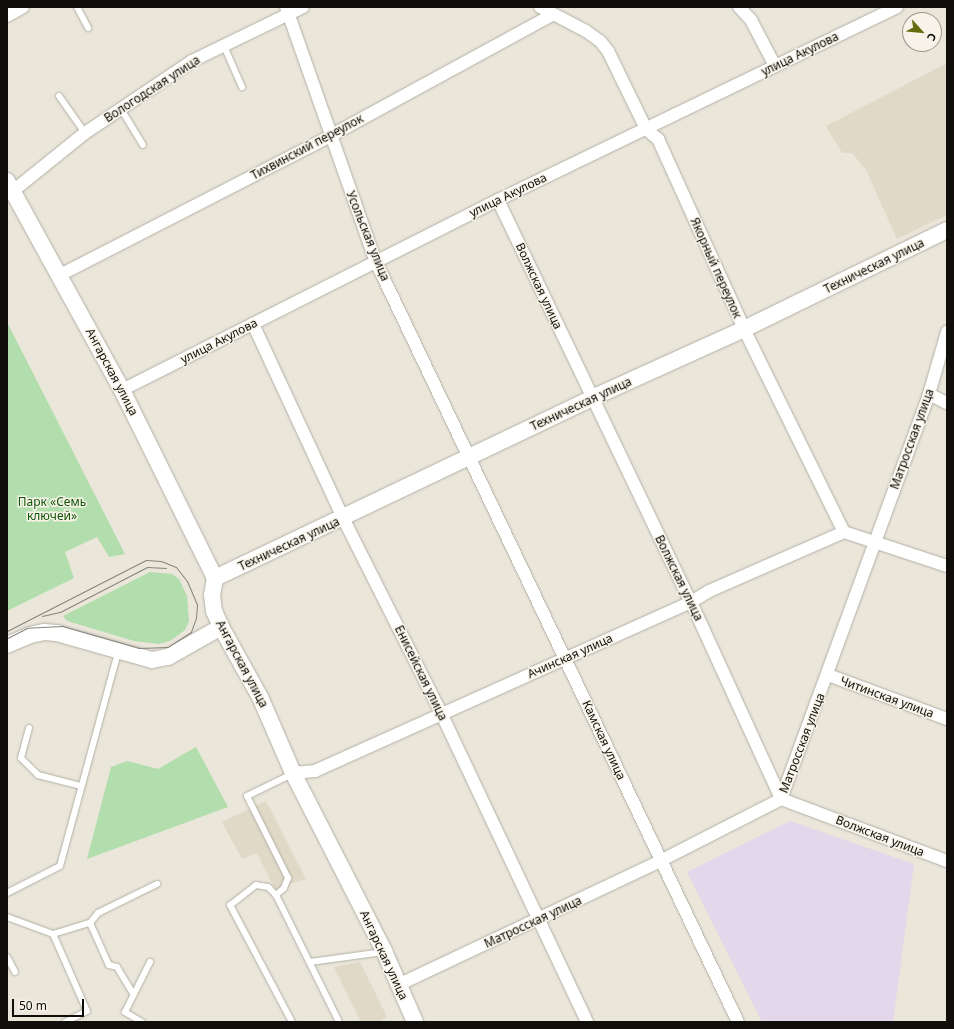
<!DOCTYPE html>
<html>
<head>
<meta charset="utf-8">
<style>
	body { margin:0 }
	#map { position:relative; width:954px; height:1029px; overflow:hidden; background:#eae6da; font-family:"Noto Sans",sans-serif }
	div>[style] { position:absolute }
	.built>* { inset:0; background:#e0d9c7 }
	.medical>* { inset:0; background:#e3d7eb }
	.green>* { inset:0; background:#b2ddad }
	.roads { filter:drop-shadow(0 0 1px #b2afa4) drop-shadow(0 0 1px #b2afa4) }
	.lane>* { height:6px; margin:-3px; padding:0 3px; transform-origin:3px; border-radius:3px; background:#fff }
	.street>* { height:12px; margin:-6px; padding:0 6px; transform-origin:6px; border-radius:6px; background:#fff }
	.secondary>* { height:16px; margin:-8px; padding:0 8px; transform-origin:8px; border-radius:8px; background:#fff }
	.tram>* { height:1px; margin:-0.5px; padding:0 0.5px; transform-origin:0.5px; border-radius:0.5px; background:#86837b }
	span { translate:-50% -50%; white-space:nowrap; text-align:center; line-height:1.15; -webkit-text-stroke:3px #f7f3e8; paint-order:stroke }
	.street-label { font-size:12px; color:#0f0e0a }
	.park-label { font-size:12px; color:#0e5406 }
	.frame { position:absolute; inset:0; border:8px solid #0f0e0a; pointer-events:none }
	.north { position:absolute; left:902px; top:12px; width:40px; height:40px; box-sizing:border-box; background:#f7f3e8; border:1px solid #9a978f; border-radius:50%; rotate:117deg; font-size:11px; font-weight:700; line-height:16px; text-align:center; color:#0f0e0a }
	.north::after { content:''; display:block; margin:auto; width:14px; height:18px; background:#656c10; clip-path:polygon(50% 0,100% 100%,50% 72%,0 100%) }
	.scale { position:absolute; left:12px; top:999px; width:72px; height:18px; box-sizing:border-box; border:2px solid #0f0e0a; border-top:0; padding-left:5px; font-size:12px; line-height:14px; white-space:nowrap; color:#0f0e0a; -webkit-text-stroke:3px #f7f3e8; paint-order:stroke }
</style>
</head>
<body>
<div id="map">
	<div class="built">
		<div style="clip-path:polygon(947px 63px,947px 215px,897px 239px,866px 170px,852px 153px,842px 153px,826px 126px)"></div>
		<div style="clip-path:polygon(266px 801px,306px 879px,275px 889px,257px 853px,242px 859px,222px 822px)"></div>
		<div style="clip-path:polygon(360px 962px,387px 1017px,379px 1022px,361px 1022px,334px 967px)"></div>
	</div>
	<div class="medical">
		<div style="clip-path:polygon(790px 821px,914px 864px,893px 1022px,762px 1022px,687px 872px)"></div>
	</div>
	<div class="green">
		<div style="clip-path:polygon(7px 322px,125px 554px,109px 557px,97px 537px,65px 552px,74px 578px,7px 611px)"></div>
		<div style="clip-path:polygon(150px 572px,172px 574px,179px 579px,187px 596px,189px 621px,185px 630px,170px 641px,159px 644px,134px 641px,67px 621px,63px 616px)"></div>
		<div style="clip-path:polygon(196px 747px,228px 807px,87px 859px,111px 767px,127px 761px,158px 769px)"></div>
	</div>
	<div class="roads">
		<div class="lane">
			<div style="left:77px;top:7px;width:24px;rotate:62deg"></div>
			<div style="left:224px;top:46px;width:45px;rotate:66.3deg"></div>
			<div style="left:59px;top:96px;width:45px;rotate:54.9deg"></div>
			<div style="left:121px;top:109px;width:42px;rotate:58.6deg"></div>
			<div style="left:29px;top:728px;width:31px;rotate:105deg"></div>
			<div style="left:21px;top:758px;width:24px;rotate:45deg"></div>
			<div style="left:38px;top:775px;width:44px;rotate:14.3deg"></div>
			<div style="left:292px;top:774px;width:50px;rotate:153.9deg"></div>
			<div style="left:247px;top:796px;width:92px;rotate:63.4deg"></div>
			<div style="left:288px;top:878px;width:11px;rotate:112deg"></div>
			<div style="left:284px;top:888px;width:11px;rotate:139deg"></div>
			<div style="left:276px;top:895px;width:142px;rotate:63.6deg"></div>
			<div style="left:7px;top:893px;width:59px;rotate:-27deg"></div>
			<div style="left:60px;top:866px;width:222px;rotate:-74.8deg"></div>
			<div style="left:276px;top:895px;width:11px;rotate:-135deg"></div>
			<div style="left:268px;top:887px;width:12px;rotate:-171deg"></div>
			<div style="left:256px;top:885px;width:33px;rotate:142deg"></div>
			<div style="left:230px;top:905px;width:132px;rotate:62.1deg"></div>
			<div style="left:7px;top:917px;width:49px;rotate:20.3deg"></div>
			<div style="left:53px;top:934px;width:39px;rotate:-17deg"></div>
			<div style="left:90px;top:923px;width:13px;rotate:-51deg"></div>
			<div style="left:98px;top:913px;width:66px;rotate:-26.2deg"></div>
			<div style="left:90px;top:923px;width:46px;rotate:65.7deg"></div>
			<div style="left:109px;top:965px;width:8px;rotate:14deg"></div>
			<div style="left:117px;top:967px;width:31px;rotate:59deg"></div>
			<div style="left:53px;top:934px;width:84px;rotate:66.2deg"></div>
			<div style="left:87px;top:1011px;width:25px;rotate:153deg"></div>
			<div style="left:7px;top:957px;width:17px;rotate:62deg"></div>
			<div style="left:310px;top:962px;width:74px;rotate:-7.8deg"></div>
			<div style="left:142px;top:1022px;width:20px;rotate:-150deg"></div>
			<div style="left:125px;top:1012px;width:56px;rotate:-63.4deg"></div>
		</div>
		<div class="street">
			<div style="left:286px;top:7px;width:270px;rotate:70.6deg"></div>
			<div style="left:376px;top:262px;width:842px;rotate:64.53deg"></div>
			<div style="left:540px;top:7px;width:52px;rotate:27.6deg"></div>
			<div style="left:586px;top:31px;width:17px;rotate:36deg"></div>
			<div style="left:600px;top:41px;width:13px;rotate:51deg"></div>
			<div style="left:608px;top:51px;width:87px;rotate:64deg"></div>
			<div style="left:646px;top:129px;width:16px;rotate:40deg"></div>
			<div style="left:658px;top:139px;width:209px;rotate:65.6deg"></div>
			<div style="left:744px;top:329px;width:226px;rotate:63.8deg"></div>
			<div style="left:844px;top:532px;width:108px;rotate:18.3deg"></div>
			<div style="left:739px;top:7px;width:18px;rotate:47deg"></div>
			<div style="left:751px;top:20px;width:52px;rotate:62.4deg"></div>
			<div style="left:7px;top:16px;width:18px;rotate:-29deg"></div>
			<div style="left:13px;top:191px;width:92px;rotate:-38.9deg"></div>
			<div style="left:85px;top:133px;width:129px;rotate:-33.9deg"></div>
			<div style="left:192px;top:61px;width:123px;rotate:-25.9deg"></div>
			<div style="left:498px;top:200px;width:446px;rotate:64.4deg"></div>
			<div style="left:691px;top:602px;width:217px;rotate:65.4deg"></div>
			<div style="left:781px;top:799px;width:177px;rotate:20.5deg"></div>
			<div style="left:60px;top:275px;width:304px;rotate:-27.2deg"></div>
			<div style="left:330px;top:136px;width:253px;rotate:-28.6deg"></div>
			<div style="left:253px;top:324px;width:214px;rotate:65.1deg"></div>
			<div style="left:343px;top:518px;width:220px;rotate:63.3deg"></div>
			<div style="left:442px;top:715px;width:340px;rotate:64.7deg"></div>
			<div style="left:122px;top:390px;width:421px;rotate:-26.8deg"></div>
			<div style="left:498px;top:200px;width:443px;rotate:-25.8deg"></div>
			<div style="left:929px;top:394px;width:20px;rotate:27deg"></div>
			<div style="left:828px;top:675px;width:127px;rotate:20.3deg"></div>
			<div style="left:293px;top:773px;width:22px;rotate:-5deg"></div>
			<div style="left:315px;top:771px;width:412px;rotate:-24.2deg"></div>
			<div style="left:691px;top:602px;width:21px;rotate:-31deg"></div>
			<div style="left:709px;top:591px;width:147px;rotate:-23.6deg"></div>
			<div style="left:398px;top:985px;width:290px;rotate:-25.3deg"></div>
			<div style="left:660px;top:861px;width:136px;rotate:-27.1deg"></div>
			<div style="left:781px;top:799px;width:431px;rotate:-69.9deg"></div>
			<div style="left:929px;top:394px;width:65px;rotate:-73.8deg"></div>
		</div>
		<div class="secondary">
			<div style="left:7px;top:181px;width:239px;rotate:61.2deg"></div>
			<div style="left:122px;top:390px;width:210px;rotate:63.7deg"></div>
			<div style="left:215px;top:578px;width:17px;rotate:100deg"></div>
			<div style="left:212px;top:595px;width:16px;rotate:83deg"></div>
			<div style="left:214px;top:611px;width:17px;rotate:66deg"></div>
			<div style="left:221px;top:627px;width:80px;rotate:60.9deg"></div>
			<div style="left:260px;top:697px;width:83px;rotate:66.5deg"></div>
			<div style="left:293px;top:773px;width:200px;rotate:62.9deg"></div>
			<div style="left:384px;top:951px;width:77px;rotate:66.4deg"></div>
			<div style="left:215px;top:578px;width:418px;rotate:-25.5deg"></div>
			<div style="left:592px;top:398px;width:167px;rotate:-24.4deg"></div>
			<div style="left:744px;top:329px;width:226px;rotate:-26deg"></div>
			<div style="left:7px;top:645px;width:25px;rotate:-23deg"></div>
			<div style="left:30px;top:635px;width:14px;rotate:-12deg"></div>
			<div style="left:44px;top:632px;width:13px;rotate:4deg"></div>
			<div style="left:57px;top:633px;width:99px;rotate:15.9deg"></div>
			<div style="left:152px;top:660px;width:16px;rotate:-11deg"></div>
			<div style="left:168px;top:657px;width:61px;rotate:-29.5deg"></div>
		</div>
	</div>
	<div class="tram">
		<div style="left:42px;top:616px;width:18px;rotate:-13deg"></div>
		<div style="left:60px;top:612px;width:98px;rotate:-27.3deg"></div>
		<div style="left:147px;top:567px;width:19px;rotate:3deg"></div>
		<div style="left:7px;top:631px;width:156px;rotate:-27.1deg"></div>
		<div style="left:146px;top:560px;width:15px;rotate:4deg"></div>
		<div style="left:161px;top:561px;width:16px;rotate:22deg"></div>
		<div style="left:176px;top:567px;width:18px;rotate:52deg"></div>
		<div style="left:187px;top:581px;width:25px;rotate:67deg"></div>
		<div style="left:197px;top:604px;width:14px;rotate:94deg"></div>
		<div style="left:196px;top:618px;width:15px;rotate:110deg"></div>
		<div style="left:191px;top:632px;width:27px;rotate:147deg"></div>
		<div style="left:168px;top:647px;width:29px;rotate:178deg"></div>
		<div style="left:139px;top:648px;width:80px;rotate:-164.1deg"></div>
		<div style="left:62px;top:626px;width:35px;rotate:177deg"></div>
		<div style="left:27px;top:628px;width:22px;rotate:153deg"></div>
	</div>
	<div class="street-label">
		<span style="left:800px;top:54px;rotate:-26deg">улица Акулова</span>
		<span style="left:152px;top:89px;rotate:-33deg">Вологодская улица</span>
		<span style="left:307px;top:147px;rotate:-28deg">Тихвинский переулок</span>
		<span style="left:508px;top:195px;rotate:-26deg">улица Акулова</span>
		<span style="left:368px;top:236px;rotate:68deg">Усольская улица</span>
		<span style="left:874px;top:266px;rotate:-26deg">Техническая улица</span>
		<span style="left:716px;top:268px;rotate:66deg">Якорный переулок</span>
		<span style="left:539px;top:286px;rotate:65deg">Волжская улица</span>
		<span style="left:219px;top:341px;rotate:-27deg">улица Акулова</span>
		<span style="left:112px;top:372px;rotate:62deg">Ангарская улица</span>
		<span style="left:581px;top:404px;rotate:-25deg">Техническая улица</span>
		<span style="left:912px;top:439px;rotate:-70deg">Матросская улица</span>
		<span style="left:289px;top:544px;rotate:-25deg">Техническая улица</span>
		<span style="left:679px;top:578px;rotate:64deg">Волжская улица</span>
		<span style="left:570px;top:656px;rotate:-24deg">Ачинская улица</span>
		<span style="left:242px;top:664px;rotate:62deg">Ангарская улица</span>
		<span style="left:421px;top:673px;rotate:64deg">Енисейская улица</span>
		<span style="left:887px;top:697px;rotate:20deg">Читинская улица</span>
		<span style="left:604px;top:740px;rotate:65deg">Камская улица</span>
		<span style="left:802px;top:743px;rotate:-69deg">Матросская улица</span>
		<span style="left:880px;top:836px;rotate:21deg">Волжская улица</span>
		<span style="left:533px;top:922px;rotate:-25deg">Матросская улица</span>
		<span style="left:384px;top:955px;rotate:65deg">Ангарская улица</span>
	</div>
	<div class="park-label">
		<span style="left:52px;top:509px">Парк «Семь<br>ключей»</span>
	</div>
	<div class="frame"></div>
	<div class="north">С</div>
	<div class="scale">50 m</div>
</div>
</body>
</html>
